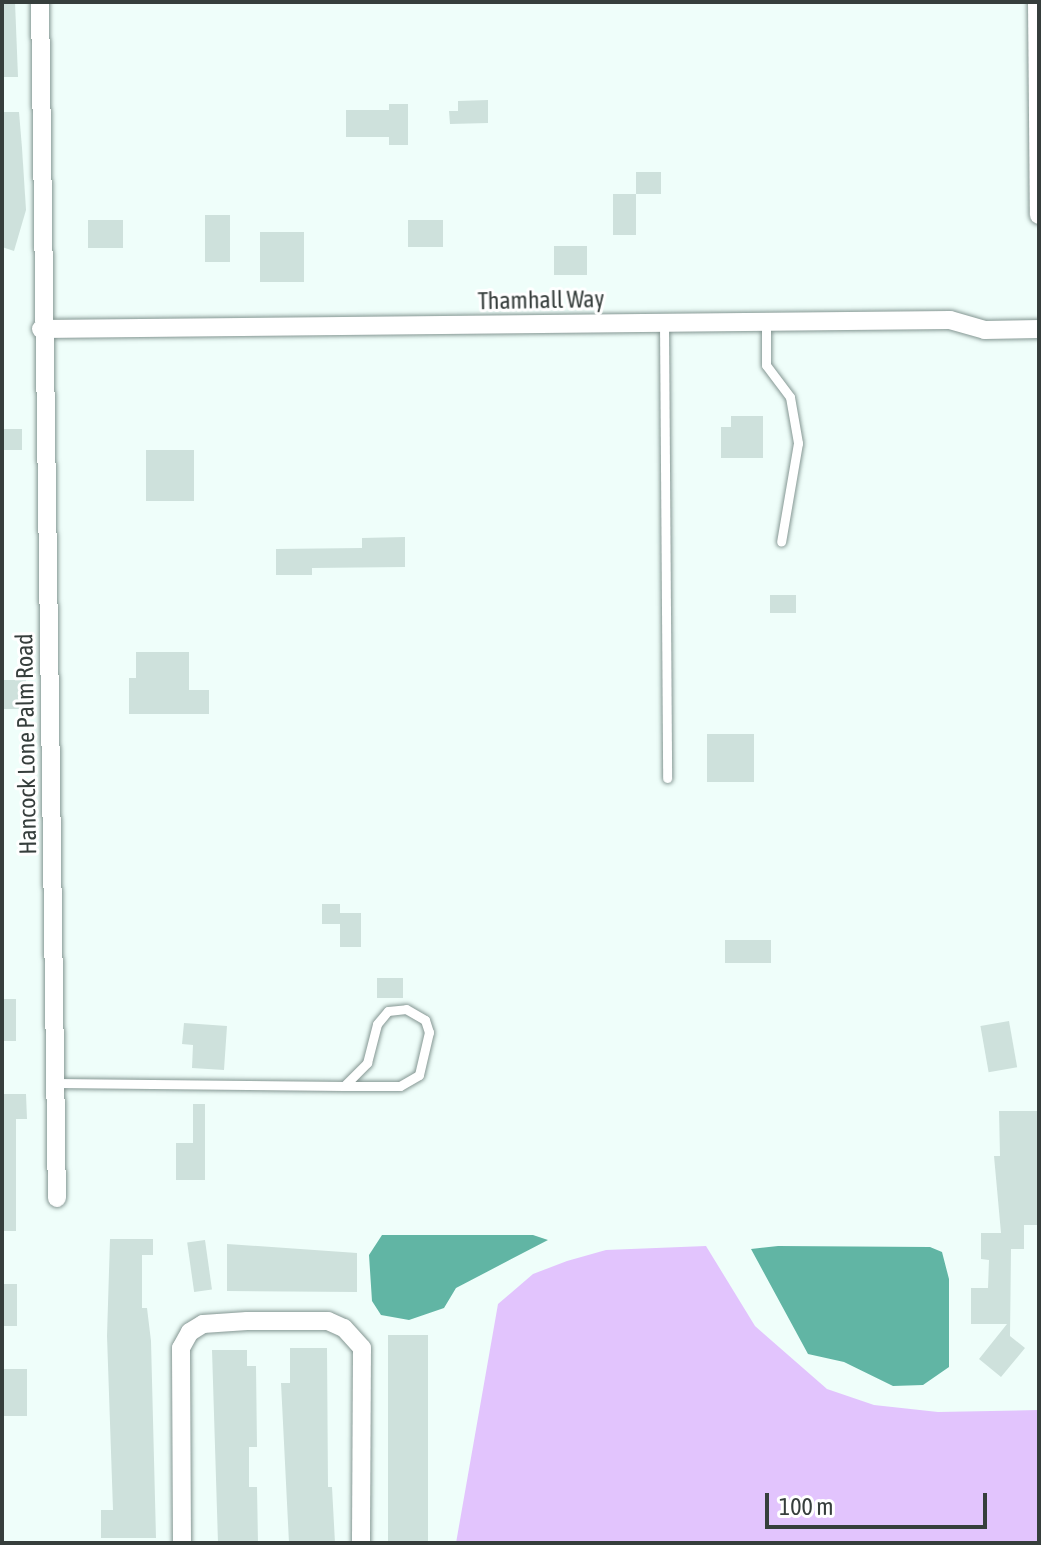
<!DOCTYPE html>
<html>
<head>
<meta charset="utf-8">
<style>
	body { margin:0 }
	#map { position:relative; width:1041px; height:1545px; overflow:hidden; background:#effefa; font-family:"Asap Condensed",sans-serif }
	div>[style] { position:absolute }
	.green>* { inset:0; background:#e2c4fd }
	.water>* { inset:0; background:#61b5a4 }
	.building>* { inset:0; background:#cee1dc; transform-origin:0 0 }
	.roads { filter:drop-shadow(0 0 2px #849692) drop-shadow(0 0 2px #849692) }
	.lane>* { height:9px; margin:-4.5px; padding:0 4.5px; transform-origin:4.5px; border-radius:4.5px; background:#fff }
	.street>* { height:18px; margin:-9px; padding:0 9px; transform-origin:9px; border-radius:9px; background:#fff }
	span { translate:-50% -50%; white-space:nowrap; text-align:center; line-height:1.15; -webkit-text-stroke:6px #fff; paint-order:stroke }
	.street-label { font-size:24px; color:#363e3c }
	.frame { position:absolute; inset:0; border:4px solid #363e3c; pointer-events:none }
	.scale { position:absolute; left:765px; top:1493px; width:222px; height:36px; box-sizing:border-box; border:4px solid #363e3c; border-top:0; padding-left:10px; font-size:24px; line-height:28px; white-space:nowrap; color:#363e3c; -webkit-text-stroke:6px #fff; paint-order:stroke }
</style>
</head>
<body>
<div id="map">
	<div class="green">
		<div style="clip-path:polygon(706px 1246px,755px 1326px,827px 1389px,874px 1405px,938px 1412px,1039px 1410px,1039px 1543px,456px 1543px,498px 1304px,533px 1274px,567px 1261px,606px 1250px)"></div>
	</div>
	<div class="water">
		<div style="clip-path:polygon(382px 1235px,533px 1235px,548px 1240px,456px 1288px,444px 1308px,409px 1320px,381px 1315px,372px 1301px,369px 1255px)"></div>
		<div style="clip-path:polygon(778px 1246px,930px 1247px,942px 1252px,949px 1279px,949px 1367px,923px 1385px,893px 1386px,844px 1362px,808px 1354px,751px 1249px)"></div>
	</div>
	<div class="building">
		<div style="clip-path:polygon(2px 2px,15px 2px,18px 77px,2px 77px)"></div>
		<div style="clip-path:polygon(488px 100px,488px 123px,450px 124px,449px 111px,458px 111px,458px 101px)"></div>
		<div style="clip-path:polygon(389px 104px,408px 104px,408px 145px,389px 145px,389px 137px,346px 137px,346px 110px,389px 110px)"></div>
		<div style="clip-path:polygon(2px 112px,19px 112px,22px 148px,26px 210px,14px 251px,2px 247px)"></div>
		<div style="clip-path:polygon(636px 172px,661px 172px,661px 194px,636px 194px,636px 235px,613px 235px,613px 194px,636px 194px)"></div>
		<div style="left:205px;top:215px;width:25px;height:47px"></div>
		<div style="left:88px;top:220px;width:35px;height:28px"></div>
		<div style="left:408px;top:220px;width:35px;height:27px"></div>
		<div style="left:260px;top:232px;width:44px;height:50px"></div>
		<div style="left:554px;top:246px;width:33px;height:29px"></div>
		<div style="clip-path:polygon(731px 416px,763px 416px,763px 458px,721px 458px,721px 427px,731px 427px)"></div>
		<div style="left:2px;top:429px;width:20px;height:21px"></div>
		<div style="left:146px;top:450px;width:48px;height:51px"></div>
		<div style="clip-path:polygon(405px 537px,405px 567px,312px 568px,312px 575px,276px 575px,276px 549px,362px 548px,362px 538px)"></div>
		<div style="left:770px;top:595px;width:26px;height:18px"></div>
		<div style="clip-path:polygon(136px 652px,189px 652px,189px 690px,209px 690px,209px 714px,129px 714px,129px 678px,136px 678px)"></div>
		<div style="left:2px;top:680px;width:24px;height:29px"></div>
		<div style="left:707px;top:734px;width:47px;height:48px"></div>
		<div style="clip-path:polygon(322px 904px,340px 904px,340px 913px,361px 913px,361px 947px,340px 947px,340px 924px,322px 924px)"></div>
		<div style="left:725px;top:940px;width:46px;height:23px"></div>
		<div style="left:377px;top:978px;width:26px;height:20px"></div>
		<div style="left:2px;top:999px;width:14px;height:42px"></div>
		<div style="left:1009px;top:1021px;width:47px;height:29px;rotate:80deg"></div>
		<div style="clip-path:polygon(184px 1023px,227px 1026px,224px 1070px,192px 1068px,193px 1045px,182px 1044px)"></div>
		<div style="clip-path:polygon(2px 1094px,26px 1094px,27px 1119px,16px 1119px,16px 1231px,2px 1231px)"></div>
		<div style="clip-path:polygon(193px 1104px,205px 1104px,205px 1180px,176px 1180px,176px 1143px,193px 1143px)"></div>
		<div style="clip-path:polygon(999px 1111px,1039px 1111px,1039px 1225px,1024px 1225px,1024px 1249px,1011px 1249px,1010px 1336px,1025px 1348px,1001px 1377px,979px 1359px,1007px 1324px,971px 1324px,971px 1288px,988px 1288px,989px 1260px,981px 1259px,981px 1233px,1001px 1233px,994px 1156px,1000px 1156px)"></div>
		<div style="clip-path:polygon(110px 1239px,153px 1239px,153px 1255px,142px 1255px,142px 1308px,147px 1308px,151px 1341px,156px 1538px,101px 1538px,101px 1510px,113px 1510px,107px 1336px)"></div>
		<div style="left:205px;top:1240px;width:50px;height:18px;rotate:82deg"></div>
		<div style="clip-path:polygon(227px 1244px,357px 1253px,357px 1292px,227px 1291px)"></div>
		<div style="left:2px;top:1284px;width:15px;height:42px"></div>
		<div style="left:388px;top:1335px;width:40px;height:208px"></div>
		<div style="clip-path:polygon(290px 1348px,327px 1348px,328px 1487px,332px 1487px,335px 1543px,289px 1543px,281px 1383px,290px 1383px)"></div>
		<div style="clip-path:polygon(212px 1350px,247px 1350px,247px 1366px,256px 1366px,257px 1447px,249px 1447px,249px 1487px,257px 1487px,258px 1543px,218px 1543px)"></div>
		<div style="left:2px;top:1369px;width:25px;height:47px"></div>
	</div>
	<div class="roads">
		<div class="lane">
			<div style="left:766px;top:322px;width:43px;rotate:90deg"></div>
			<div style="left:766px;top:365px;width:40px;rotate:53deg"></div>
			<div style="left:790px;top:397px;width:47px;rotate:80.1deg"></div>
			<div style="left:798px;top:443px;width:100px;rotate:99.7deg"></div>
			<div style="left:664px;top:323px;width:455px;rotate:89.6deg"></div>
			<div style="left:56px;top:1083px;width:288px;rotate:0.6deg"></div>
			<div style="left:344px;top:1086px;width:33px;rotate:-45deg"></div>
			<div style="left:367px;top:1063px;width:40px;rotate:-75.6deg"></div>
			<div style="left:377px;top:1024px;width:17px;rotate:-50deg"></div>
			<div style="left:388px;top:1011px;width:18px;rotate:-6deg"></div>
			<div style="left:406px;top:1009px;width:22px;rotate:30deg"></div>
			<div style="left:425px;top:1020px;width:13px;rotate:72deg"></div>
			<div style="left:429px;top:1032px;width:44px;rotate:103.1deg"></div>
			<div style="left:419px;top:1075px;width:22px;rotate:150deg"></div>
			<div style="left:400px;top:1086px;width:56px;rotate:180deg"></div>
		</div>
		<div class="street">
			<div style="left:40px;top:2px;width:1196px;rotate:89.19deg"></div>
			<div style="left:1037px;top:2px;width:213px;rotate:89.5deg"></div>
			<div style="left:41px;top:329px;width:909px;rotate:-0.57deg"></div>
			<div style="left:950px;top:320px;width:36px;rotate:16deg"></div>
			<div style="left:985px;top:330px;width:54px;rotate:-1.1deg"></div>
			<div style="left:182px;top:1543px;width:195px;rotate:-90.3deg"></div>
			<div style="left:181px;top:1348px;width:18px;rotate:-61deg"></div>
			<div style="left:190px;top:1332px;width:15px;rotate:-32deg"></div>
			<div style="left:203px;top:1324px;width:44px;rotate:-3.9deg"></div>
			<div style="left:247px;top:1321px;width:81px"></div>
			<div style="left:328px;top:1321px;width:17px;rotate:24deg"></div>
			<div style="left:344px;top:1328px;width:27px;rotate:48deg"></div>
			<div style="left:362px;top:1348px;width:195px;rotate:90.3deg"></div>
		</div>
	</div>
	<div class="street-label">
		<span style="left:541px;top:300px;rotate:-1deg">Thamhall Way</span>
		<span style="left:26px;top:744px;rotate:-91deg">Hancock Lone Palm Road</span>
	</div>
	<div class="frame"></div>
	<div class="scale">100 m</div>
</div>
</body>
</html>
